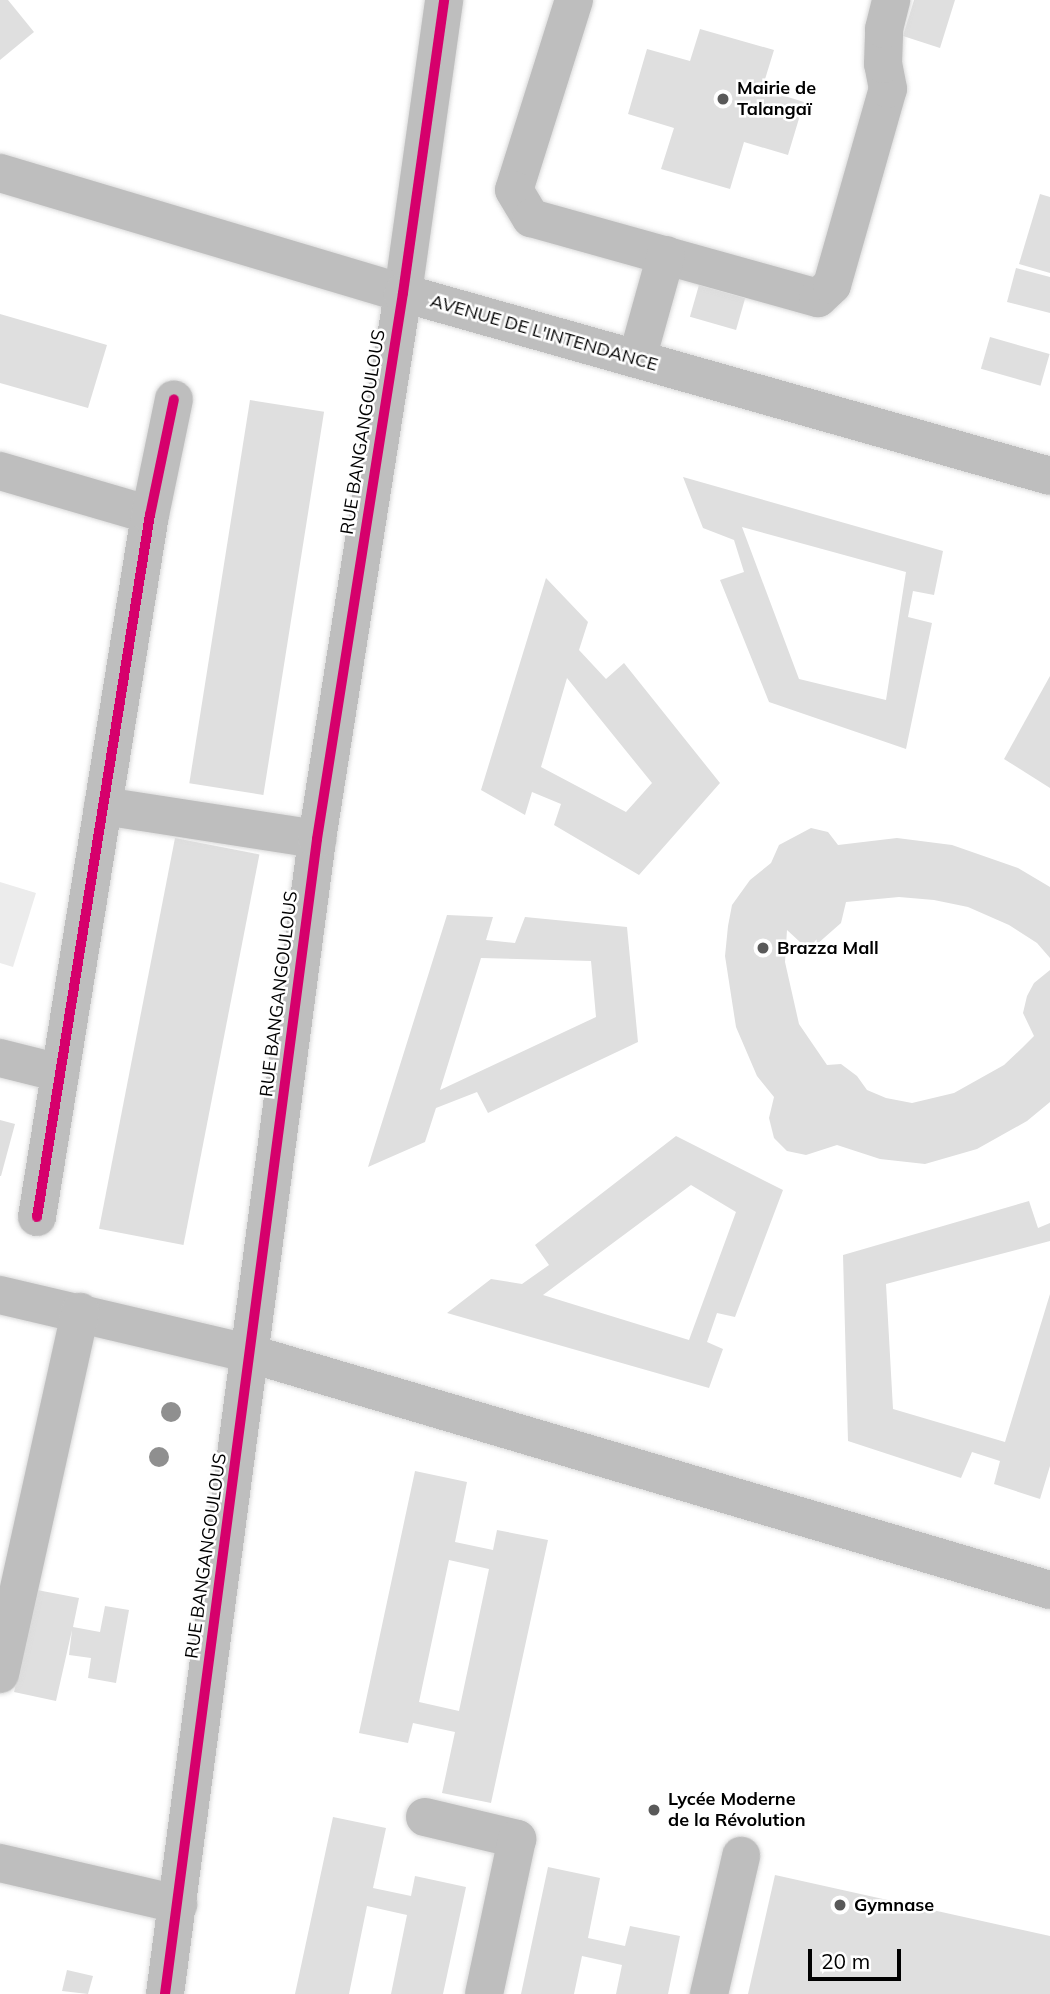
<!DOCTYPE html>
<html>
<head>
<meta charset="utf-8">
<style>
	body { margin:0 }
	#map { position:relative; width:1050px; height:1994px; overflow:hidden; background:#fff; font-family:Mulish,sans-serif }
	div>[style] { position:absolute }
	.green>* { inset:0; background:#ececec }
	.building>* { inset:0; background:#dfdfdf; transform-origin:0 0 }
	.roads { filter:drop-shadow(0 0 2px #dbdbdb) drop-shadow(0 0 2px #dbdbdb) }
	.minor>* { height:38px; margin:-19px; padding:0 19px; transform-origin:19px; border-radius:19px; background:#bebebe }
	.major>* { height:38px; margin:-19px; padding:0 19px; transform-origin:19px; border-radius:19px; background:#bebebe }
	.cycleway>* { height:10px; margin:-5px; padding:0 5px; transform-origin:5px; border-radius:5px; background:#d6006c }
	.trees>* { width:20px; height:20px; margin:-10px; border-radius:50%; background:#8f8f8f }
	.dots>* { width:19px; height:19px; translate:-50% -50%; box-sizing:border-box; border:4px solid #fff; border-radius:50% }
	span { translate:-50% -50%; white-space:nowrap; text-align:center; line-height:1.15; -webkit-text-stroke:5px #fff; paint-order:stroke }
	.poi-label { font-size:18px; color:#000; font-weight:700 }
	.left { translate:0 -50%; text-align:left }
	.street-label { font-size:18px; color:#000 }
	.scale { position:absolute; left:808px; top:1949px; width:93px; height:32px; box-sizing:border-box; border:4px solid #000; border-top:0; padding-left:9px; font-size:21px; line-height:24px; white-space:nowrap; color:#000; -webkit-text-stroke:5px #fff; paint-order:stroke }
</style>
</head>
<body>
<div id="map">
	<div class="green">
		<div style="clip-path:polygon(0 882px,36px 893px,13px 967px,0 963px)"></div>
	</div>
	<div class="building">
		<div style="clip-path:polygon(0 0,8px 0,34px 32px,0 60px)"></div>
		<div style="clip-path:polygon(914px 0,955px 0,940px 48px,903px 36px)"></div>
		<div style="clip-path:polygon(700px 29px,774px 50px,762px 89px,804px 102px,788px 155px,744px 142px,730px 189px,661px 169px,674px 128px,628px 114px,647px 49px,690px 61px)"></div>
		<div style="clip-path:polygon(1040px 194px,1050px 197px,1050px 273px,1019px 264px)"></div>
		<div style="clip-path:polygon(1016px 268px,1050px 277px,1050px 313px,1007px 302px)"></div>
		<div style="left:699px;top:285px;width:48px;height:33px;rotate:16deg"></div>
		<div style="clip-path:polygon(0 314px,107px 345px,88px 408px,0 383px)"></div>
		<div style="left:990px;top:337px;width:62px;height:33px;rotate:16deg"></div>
		<div style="left:250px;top:400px;width:75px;height:388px;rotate:9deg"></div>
		<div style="clip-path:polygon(evenodd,683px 477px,943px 551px,934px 595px,913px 591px,908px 617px,932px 623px,906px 749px,769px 702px,720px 580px,744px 572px,734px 540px,703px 528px,683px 477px,742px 527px,906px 572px,886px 700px,799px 679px,742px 527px)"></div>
		<div style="clip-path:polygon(evenodd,546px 578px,588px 622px,579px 650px,606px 679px,624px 663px,720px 783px,639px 875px,554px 825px,561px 804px,532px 792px,525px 815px,481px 790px,546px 578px,567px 678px,652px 783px,626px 812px,541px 767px,567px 678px)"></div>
		<div style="clip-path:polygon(1050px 676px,1050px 788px,1004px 759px)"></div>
		<div style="clip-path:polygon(811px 828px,828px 832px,838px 845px,897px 838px,952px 845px,1018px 868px,1050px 887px,1050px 958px,1037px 943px,1009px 925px,968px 907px,934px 900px,899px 897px,846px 902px,841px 923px,816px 945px,800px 942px,787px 930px,785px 962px,799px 1024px,827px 1065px,841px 1064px,857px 1076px,867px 1090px,886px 1098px,912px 1103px,954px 1093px,1004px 1065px,1022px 1048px,1034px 1036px,1023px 1013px,1027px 996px,1034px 983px,1050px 970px,1050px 1102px,1027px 1121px,977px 1149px,925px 1164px,880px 1159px,837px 1145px,806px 1155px,787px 1151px,774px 1138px,769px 1118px,774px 1097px,757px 1076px,736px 1027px,725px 956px,728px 926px,732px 905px,750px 880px,771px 863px,779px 845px)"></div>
		<div style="left:175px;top:838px;width:86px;height:398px;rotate:11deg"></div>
		<div style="clip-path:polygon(evenodd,447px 915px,493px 917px,486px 940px,515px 943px,525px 917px,627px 927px,638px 1042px,488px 1113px,477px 1092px,436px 1108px,425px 1142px,368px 1167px,447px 915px,481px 958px,591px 961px,596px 1017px,440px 1090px,481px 958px)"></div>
		<div style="clip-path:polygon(0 1120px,15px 1124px,1px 1176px,0 1176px)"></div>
		<div style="clip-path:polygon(evenodd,676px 1136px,783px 1190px,735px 1317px,717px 1313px,707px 1342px,723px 1349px,709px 1388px,447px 1313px,491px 1279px,522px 1284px,549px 1265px,535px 1245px,676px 1136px,691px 1185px,736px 1212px,689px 1340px,543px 1295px,691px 1185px)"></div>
		<div style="clip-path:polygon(1029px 1201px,1038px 1228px,1050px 1223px,1050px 1241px,886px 1284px,893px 1409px,1005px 1442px,1050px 1294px,1050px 1466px,1040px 1499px,994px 1484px,1000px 1461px,972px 1452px,961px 1478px,848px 1441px,843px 1255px)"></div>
		<div style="clip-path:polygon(evenodd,415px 1471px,467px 1482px,455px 1542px,493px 1550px,497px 1530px,548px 1540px,491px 1803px,442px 1793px,455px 1732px,413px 1723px,408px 1743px,359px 1733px,415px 1471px,449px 1560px,489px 1569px,459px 1711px,419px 1702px,449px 1560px)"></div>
		<div style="clip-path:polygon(37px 1590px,79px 1598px,73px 1627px,100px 1632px,105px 1606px,129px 1610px,116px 1683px,88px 1678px,91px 1658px,69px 1655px,72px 1630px,56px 1701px,14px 1692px)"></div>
		<div style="clip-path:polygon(333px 1817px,386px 1828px,373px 1888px,411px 1896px,415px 1876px,466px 1887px,443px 1994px,391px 1994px,407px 1915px,367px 1906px,349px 1994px,295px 1994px)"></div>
		<div style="clip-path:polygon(548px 1867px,600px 1878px,588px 1938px,625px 1946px,630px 1926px,680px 1936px,668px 1994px,616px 1994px,622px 1965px,582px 1956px,574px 1994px,521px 1994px)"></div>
		<div style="clip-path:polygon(775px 1875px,1050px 1936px,1050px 1994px,748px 1994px)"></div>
		<div style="clip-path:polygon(67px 1970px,93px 1976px,88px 1994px,62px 1991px)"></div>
	</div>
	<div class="roads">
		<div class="minor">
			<div style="left:574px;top:0;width:199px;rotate:107.5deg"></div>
			<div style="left:514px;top:190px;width:33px;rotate:59deg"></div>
			<div style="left:531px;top:218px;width:298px;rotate:15.6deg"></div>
			<div style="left:818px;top:298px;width:19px;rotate:-43deg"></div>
			<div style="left:832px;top:285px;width:204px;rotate:-74.1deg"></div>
			<div style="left:888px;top:89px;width:25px;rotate:-101deg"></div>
			<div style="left:883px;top:64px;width:35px;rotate:-88deg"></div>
			<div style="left:884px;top:29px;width:30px;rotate:-76deg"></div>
			<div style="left:637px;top:359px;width:108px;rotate:-74.4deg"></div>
			<div style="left:0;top:471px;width:156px;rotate:16.3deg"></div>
			<div style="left:103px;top:806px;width:217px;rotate:8.8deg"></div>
			<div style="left:0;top:1058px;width:62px;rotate:14deg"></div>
			<div style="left:37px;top:1217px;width:711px;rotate:-80.86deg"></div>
			<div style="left:150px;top:515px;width:118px;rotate:-78.3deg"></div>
			<div style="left:0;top:1295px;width:258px;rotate:13.2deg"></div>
			<div style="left:251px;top:1354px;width:833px;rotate:16.46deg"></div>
			<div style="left:0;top:1674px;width:371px;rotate:-77.5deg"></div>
			<div style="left:425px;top:1817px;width:95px;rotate:13.4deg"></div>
			<div style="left:517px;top:1839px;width:158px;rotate:102deg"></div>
			<div style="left:0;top:1863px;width:183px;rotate:13deg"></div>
			<div style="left:165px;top:1994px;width:1165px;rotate:-82.5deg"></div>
			<div style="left:317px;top:839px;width:553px;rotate:-81.05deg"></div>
			<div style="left:403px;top:293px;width:296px;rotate:-82deg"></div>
			<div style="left:709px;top:1994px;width:142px;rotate:-76.9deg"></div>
		</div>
		<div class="major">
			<div style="left:0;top:173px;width:420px;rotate:16.6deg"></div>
			<div style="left:403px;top:293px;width:672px;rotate:15.79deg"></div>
		</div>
	</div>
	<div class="cycleway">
		<div style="left:37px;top:1217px;width:711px;rotate:-80.86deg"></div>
		<div style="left:150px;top:515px;width:118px;rotate:-78.3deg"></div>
		<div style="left:165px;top:1994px;width:1165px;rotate:-82.5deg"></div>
		<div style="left:317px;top:839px;width:553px;rotate:-81.05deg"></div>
		<div style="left:403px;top:293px;width:296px;rotate:-82deg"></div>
	</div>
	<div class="trees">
		<div style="left:171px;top:1412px"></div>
		<div style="left:159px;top:1457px"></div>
	</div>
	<div class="dots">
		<div style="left:723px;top:99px;background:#595959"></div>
		<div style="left:763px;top:948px;background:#595959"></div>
		<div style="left:654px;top:1810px;background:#595959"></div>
		<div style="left:840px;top:1905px;background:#595959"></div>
	</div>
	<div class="poi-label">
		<span class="left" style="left:737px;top:99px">Mairie de<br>Talangaï</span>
		<span class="left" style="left:777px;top:948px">Brazza Mall</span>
		<span class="left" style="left:668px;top:1810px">Lycée Moderne<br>de la Révolution</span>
		<span class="left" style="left:854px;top:1905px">Gymnase</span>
	</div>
	<div class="street-label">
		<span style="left:544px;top:333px;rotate:16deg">AVENUE DE L'INTENDANCE</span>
		<span style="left:363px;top:432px;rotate:-81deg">RUE BANGANGOULOUS</span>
		<span style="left:279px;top:994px;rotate:-83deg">RUE BANGANGOULOUS</span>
		<span style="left:206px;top:1556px;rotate:-82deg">RUE BANGANGOULOUS</span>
	</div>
	<div class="scale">20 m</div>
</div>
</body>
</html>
